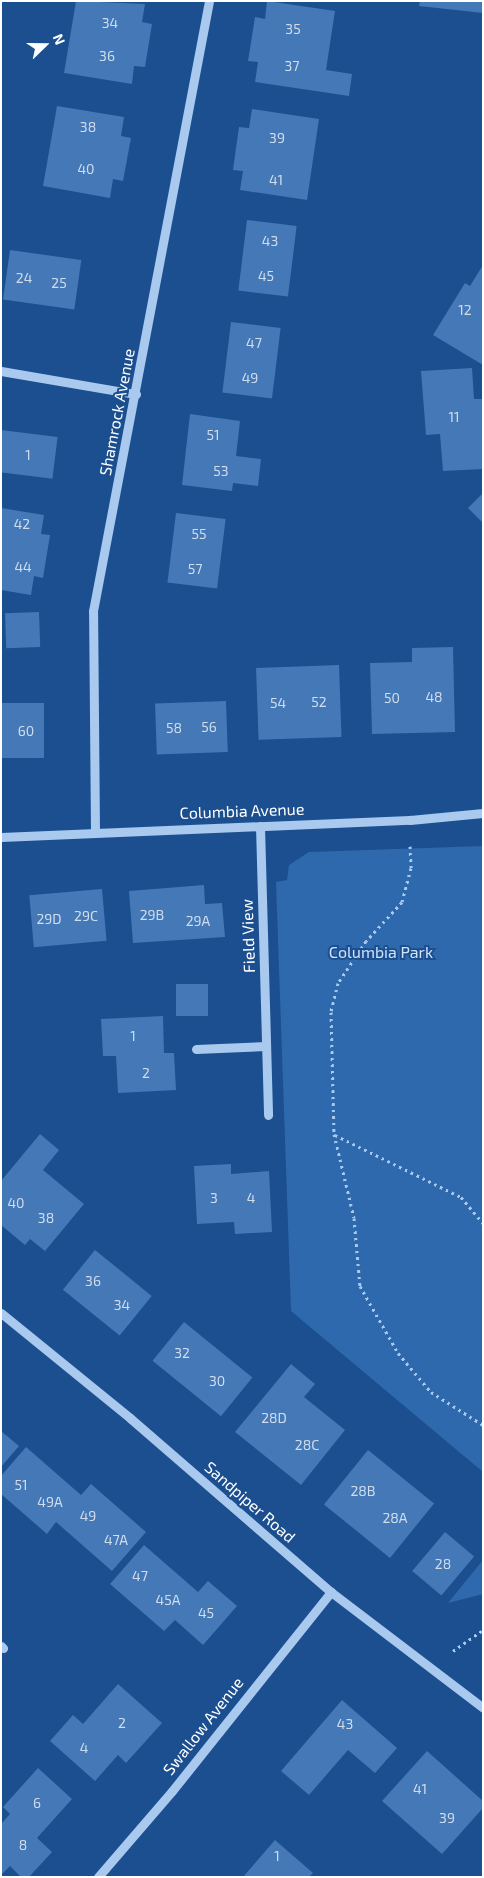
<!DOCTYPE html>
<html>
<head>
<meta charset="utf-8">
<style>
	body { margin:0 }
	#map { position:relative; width:484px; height:1878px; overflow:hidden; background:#1b4f8f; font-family:"Exo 2",sans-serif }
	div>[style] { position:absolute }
	.green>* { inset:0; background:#2e69ad }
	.building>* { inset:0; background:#4478b7; transform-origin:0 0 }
	.path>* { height:3px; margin-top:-1.5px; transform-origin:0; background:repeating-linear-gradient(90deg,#a9c9ee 0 2.5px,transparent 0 6.5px) }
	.minor>* { height:9px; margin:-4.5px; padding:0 4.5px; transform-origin:4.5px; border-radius:4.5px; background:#a9c9ee }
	span { translate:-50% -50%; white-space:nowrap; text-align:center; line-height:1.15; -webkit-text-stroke:4px #1b4f8f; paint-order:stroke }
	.number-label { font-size:14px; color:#d0dded }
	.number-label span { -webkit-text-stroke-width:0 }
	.street-label { font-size:16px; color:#fff }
	.park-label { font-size:16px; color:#cfe3fa }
	.frame { position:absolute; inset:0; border:2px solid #fff; pointer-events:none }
	.north { position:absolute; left:20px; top:20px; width:50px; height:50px; -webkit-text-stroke:4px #1b4f8f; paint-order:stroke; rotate:68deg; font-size:14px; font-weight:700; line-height:20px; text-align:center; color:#fff }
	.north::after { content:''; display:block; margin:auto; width:18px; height:22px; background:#fff; clip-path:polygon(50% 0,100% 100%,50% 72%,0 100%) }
</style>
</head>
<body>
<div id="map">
	<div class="green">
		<div style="clip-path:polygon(483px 846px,483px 1472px,291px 1311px,276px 882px,287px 880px,289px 865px,309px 852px)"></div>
		<div style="clip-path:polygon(483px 1560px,483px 1594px,448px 1603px)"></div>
	</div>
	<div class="building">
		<div style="clip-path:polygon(76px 1px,145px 4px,142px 22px,152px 24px,145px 67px,134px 66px,132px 84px,64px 73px)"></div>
		<div style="clip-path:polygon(267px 1px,335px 11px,326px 70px,352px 74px,349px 96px,255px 82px,258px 62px,248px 61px,255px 17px,265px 19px)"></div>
		<div style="clip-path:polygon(420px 1px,483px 1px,483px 13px,419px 6px)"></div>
		<div style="clip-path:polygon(57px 106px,124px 117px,121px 136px,131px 138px,123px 181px,113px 179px,110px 198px,43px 186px)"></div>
		<div style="clip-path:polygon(252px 109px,319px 119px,307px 200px,240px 190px,243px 171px,233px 170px,236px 148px,239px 127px,249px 128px)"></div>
		<div style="left:247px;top:220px;width:50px;height:71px;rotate:7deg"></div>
		<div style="left:10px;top:250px;width:72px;height:50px;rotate:8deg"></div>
		<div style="clip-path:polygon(483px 265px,483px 365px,433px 335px,465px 283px,470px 286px)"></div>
		<div style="left:231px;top:322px;width:50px;height:71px;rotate:7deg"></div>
		<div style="clip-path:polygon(472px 368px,474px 399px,483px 399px,483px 469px,443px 471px,440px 434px,426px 435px,421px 371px)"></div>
		<div style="clip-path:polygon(190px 414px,240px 421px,236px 456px,261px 459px,258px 486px,233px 483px,232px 491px,182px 485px)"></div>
		<div style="left:1px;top:430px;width:57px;height:42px;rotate:7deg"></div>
		<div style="clip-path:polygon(483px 493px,483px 523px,468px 508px)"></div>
		<div style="clip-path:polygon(1px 508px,44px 515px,41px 534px,50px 535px,43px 578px,34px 576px,31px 595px,1px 590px)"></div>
		<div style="left:176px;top:513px;width:50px;height:70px;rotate:7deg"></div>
		<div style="left:39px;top:612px;width:35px;height:34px;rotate:88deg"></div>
		<div style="clip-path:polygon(453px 647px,455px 732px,372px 734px,370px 663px,412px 662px,412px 648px)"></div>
		<div style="left:339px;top:665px;width:72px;height:83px;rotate:88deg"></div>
		<div style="left:226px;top:701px;width:51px;height:71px;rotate:88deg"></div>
		<div style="left:44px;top:703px;width:55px;height:43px;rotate:90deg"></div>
		<div style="clip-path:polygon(204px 885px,205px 904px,222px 903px,225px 937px,133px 943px,129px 891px)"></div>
		<div style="left:102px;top:889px;width:52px;height:73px;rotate:85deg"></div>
		<div style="left:208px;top:984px;width:32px;height:32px;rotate:90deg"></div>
		<div style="clip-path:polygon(163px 1016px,164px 1053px,174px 1053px,176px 1090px,118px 1093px,116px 1056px,103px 1056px,101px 1019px)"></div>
		<div style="clip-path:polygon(40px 1134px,59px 1150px,43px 1170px,84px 1204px,45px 1251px,30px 1239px,25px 1245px,1px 1225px,1px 1181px)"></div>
		<div style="clip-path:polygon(231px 1164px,231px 1174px,269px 1171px,272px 1232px,235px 1234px,234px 1222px,197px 1224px,194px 1166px)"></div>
		<div style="left:95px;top:1250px;width:73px;height:51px;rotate:39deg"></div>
		<div style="left:184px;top:1322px;width:88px;height:50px;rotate:39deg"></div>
		<div style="clip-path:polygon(291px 1364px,315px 1384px,304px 1397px,345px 1430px,301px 1485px,235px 1432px)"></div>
		<div style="clip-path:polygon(1px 1431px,19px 1446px,1px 1467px)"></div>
		<div style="clip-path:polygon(26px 1447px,81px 1495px,91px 1484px,146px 1532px,112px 1571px,56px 1522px,47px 1534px,1px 1494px,1px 1476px)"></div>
		<div style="left:368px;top:1450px;width:85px;height:70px;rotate:39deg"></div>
		<div style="left:445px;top:1532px;width:38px;height:51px;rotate:40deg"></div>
		<div style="clip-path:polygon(144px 1545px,198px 1592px,208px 1581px,237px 1606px,203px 1645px,175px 1620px,164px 1631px,110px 1584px)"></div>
		<div style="clip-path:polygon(118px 1684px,162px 1723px,126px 1763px,118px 1755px,95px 1781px,50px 1741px,73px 1715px,83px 1724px)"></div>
		<div style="clip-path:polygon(342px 1700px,397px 1748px,375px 1773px,348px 1750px,309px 1795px,281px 1771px)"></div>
		<div style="clip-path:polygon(427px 1751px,483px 1801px,483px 1808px,442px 1854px,382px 1801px)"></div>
		<div style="clip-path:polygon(38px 1768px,72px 1799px,37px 1838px,52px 1852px,29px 1877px,21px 1877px,10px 1866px,1px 1875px,1px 1824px,10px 1814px,3px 1807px)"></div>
		<div style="clip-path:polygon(275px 1840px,313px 1873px,309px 1877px,243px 1877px)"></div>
	</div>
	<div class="path">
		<div style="left:410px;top:846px;width:22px;rotate:87deg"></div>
		<div style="left:411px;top:868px;width:35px;rotate:105deg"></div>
		<div style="left:402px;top:902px;width:53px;rotate:132.7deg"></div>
		<div style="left:366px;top:941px;width:50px;rotate:123.7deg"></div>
		<div style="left:338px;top:983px;width:30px;rotate:104deg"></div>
		<div style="left:331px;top:1012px;width:122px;rotate:88.6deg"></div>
		<div style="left:334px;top:1134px;width:86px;rotate:76.6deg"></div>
		<div style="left:354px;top:1218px;width:68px;rotate:85deg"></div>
		<div style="left:360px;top:1286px;width:77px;rotate:60.4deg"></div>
		<div style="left:398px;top:1353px;width:51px;rotate:49.8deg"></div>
		<div style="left:431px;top:1392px;width:62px;rotate:32.4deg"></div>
		<div style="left:335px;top:1135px;width:140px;rotate:26.2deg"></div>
		<div style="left:461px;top:1197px;width:34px;rotate:50deg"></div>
		<div style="left:453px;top:1651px;width:37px;rotate:-35deg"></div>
	</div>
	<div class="minor">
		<div style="left:1px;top:371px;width:137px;rotate:9.7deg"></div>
		<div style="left:260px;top:826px;width:289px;rotate:88.4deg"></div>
		<div style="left:95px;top:832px;width:221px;rotate:-90.5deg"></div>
		<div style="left:93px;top:611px;width:621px;rotate:-79.23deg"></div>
		<div style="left:1px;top:837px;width:409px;rotate:-2.4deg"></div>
		<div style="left:410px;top:820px;width:73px;rotate:-5.5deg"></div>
		<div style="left:196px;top:1049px;width:70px;rotate:-2.5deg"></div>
		<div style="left:1px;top:1313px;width:166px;rotate:39.1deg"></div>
		<div style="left:130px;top:1418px;width:266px;rotate:40.9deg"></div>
		<div style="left:331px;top:1592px;width:191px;rotate:37.3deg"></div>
		<div style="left:1px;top:1646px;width:3px;rotate:45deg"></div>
		<div style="left:98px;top:1877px;width:113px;rotate:-49.3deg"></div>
		<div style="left:172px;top:1791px;width:255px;rotate:-51.4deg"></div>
	</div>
	<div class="number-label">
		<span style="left:110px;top:23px">34</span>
		<span style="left:293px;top:29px">35</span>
		<span style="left:107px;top:56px">36</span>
		<span style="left:292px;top:66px">37</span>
		<span style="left:88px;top:127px">38</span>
		<span style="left:277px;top:138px">39</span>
		<span style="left:86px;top:169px">40</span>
		<span style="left:276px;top:180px">41</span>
		<span style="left:270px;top:241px">43</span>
		<span style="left:266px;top:276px">45</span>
		<span style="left:24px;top:278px">24</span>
		<span style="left:59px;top:283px">25</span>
		<span style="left:465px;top:310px">12</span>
		<span style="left:254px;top:343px">47</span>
		<span style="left:250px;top:378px">49</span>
		<span style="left:454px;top:417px">11</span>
		<span style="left:213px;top:435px">51</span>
		<span style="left:28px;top:455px">1</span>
		<span style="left:221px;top:471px">53</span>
		<span style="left:22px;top:524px">42</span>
		<span style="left:199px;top:534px">55</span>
		<span style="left:23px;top:567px">44</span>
		<span style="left:195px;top:569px">57</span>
		<span style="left:434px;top:697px">48</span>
		<span style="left:392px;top:698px">50</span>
		<span style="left:319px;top:702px">52</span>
		<span style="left:278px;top:703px">54</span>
		<span style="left:209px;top:727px">56</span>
		<span style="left:174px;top:728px">58</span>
		<span style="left:26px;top:731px">60</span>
		<span style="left:152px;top:915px">29B</span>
		<span style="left:86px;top:916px">29C</span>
		<span style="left:49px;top:919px">29D</span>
		<span style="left:198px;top:921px">29A</span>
		<span style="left:133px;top:1036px">1</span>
		<span style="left:146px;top:1073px">2</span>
		<span style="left:214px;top:1198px">3</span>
		<span style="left:251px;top:1198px">4</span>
		<span style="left:16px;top:1203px">40</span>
		<span style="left:46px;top:1218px">38</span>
		<span style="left:93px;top:1281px">36</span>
		<span style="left:122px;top:1305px">34</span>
		<span style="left:182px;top:1353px">32</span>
		<span style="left:217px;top:1381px">30</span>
		<span style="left:274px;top:1418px">28D</span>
		<span style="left:307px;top:1445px">28C</span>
		<span style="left:21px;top:1485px">51</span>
		<span style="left:363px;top:1491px">28B</span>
		<span style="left:50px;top:1502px">49A</span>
		<span style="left:88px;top:1516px">49</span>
		<span style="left:395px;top:1518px">28A</span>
		<span style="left:116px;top:1540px">47A</span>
		<span style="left:443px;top:1564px">28</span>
		<span style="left:140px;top:1576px">47</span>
		<span style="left:168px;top:1600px">45A</span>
		<span style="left:206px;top:1613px">45</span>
		<span style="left:122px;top:1723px">2</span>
		<span style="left:345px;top:1724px">43</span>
		<span style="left:84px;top:1748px">4</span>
		<span style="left:420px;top:1789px">41</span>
		<span style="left:37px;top:1803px">6</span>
		<span style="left:447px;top:1818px">39</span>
		<span style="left:23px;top:1845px">8</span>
		<span style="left:277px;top:1856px">1</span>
	</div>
	<div class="street-label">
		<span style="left:117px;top:412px;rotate:-79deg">Shamrock Avenue</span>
		<span style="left:242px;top:811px;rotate:-2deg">Columbia Avenue</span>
		<span style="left:248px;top:936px;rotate:-92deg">Field View</span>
		<span style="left:250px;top:1502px;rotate:41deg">Sandpiper Road</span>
		<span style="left:203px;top:1726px;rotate:-52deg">Swallow Avenue</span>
	</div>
	<div class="park-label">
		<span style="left:381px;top:952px">Columbia Park</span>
	</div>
	<div class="frame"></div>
	<div class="north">N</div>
</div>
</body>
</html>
